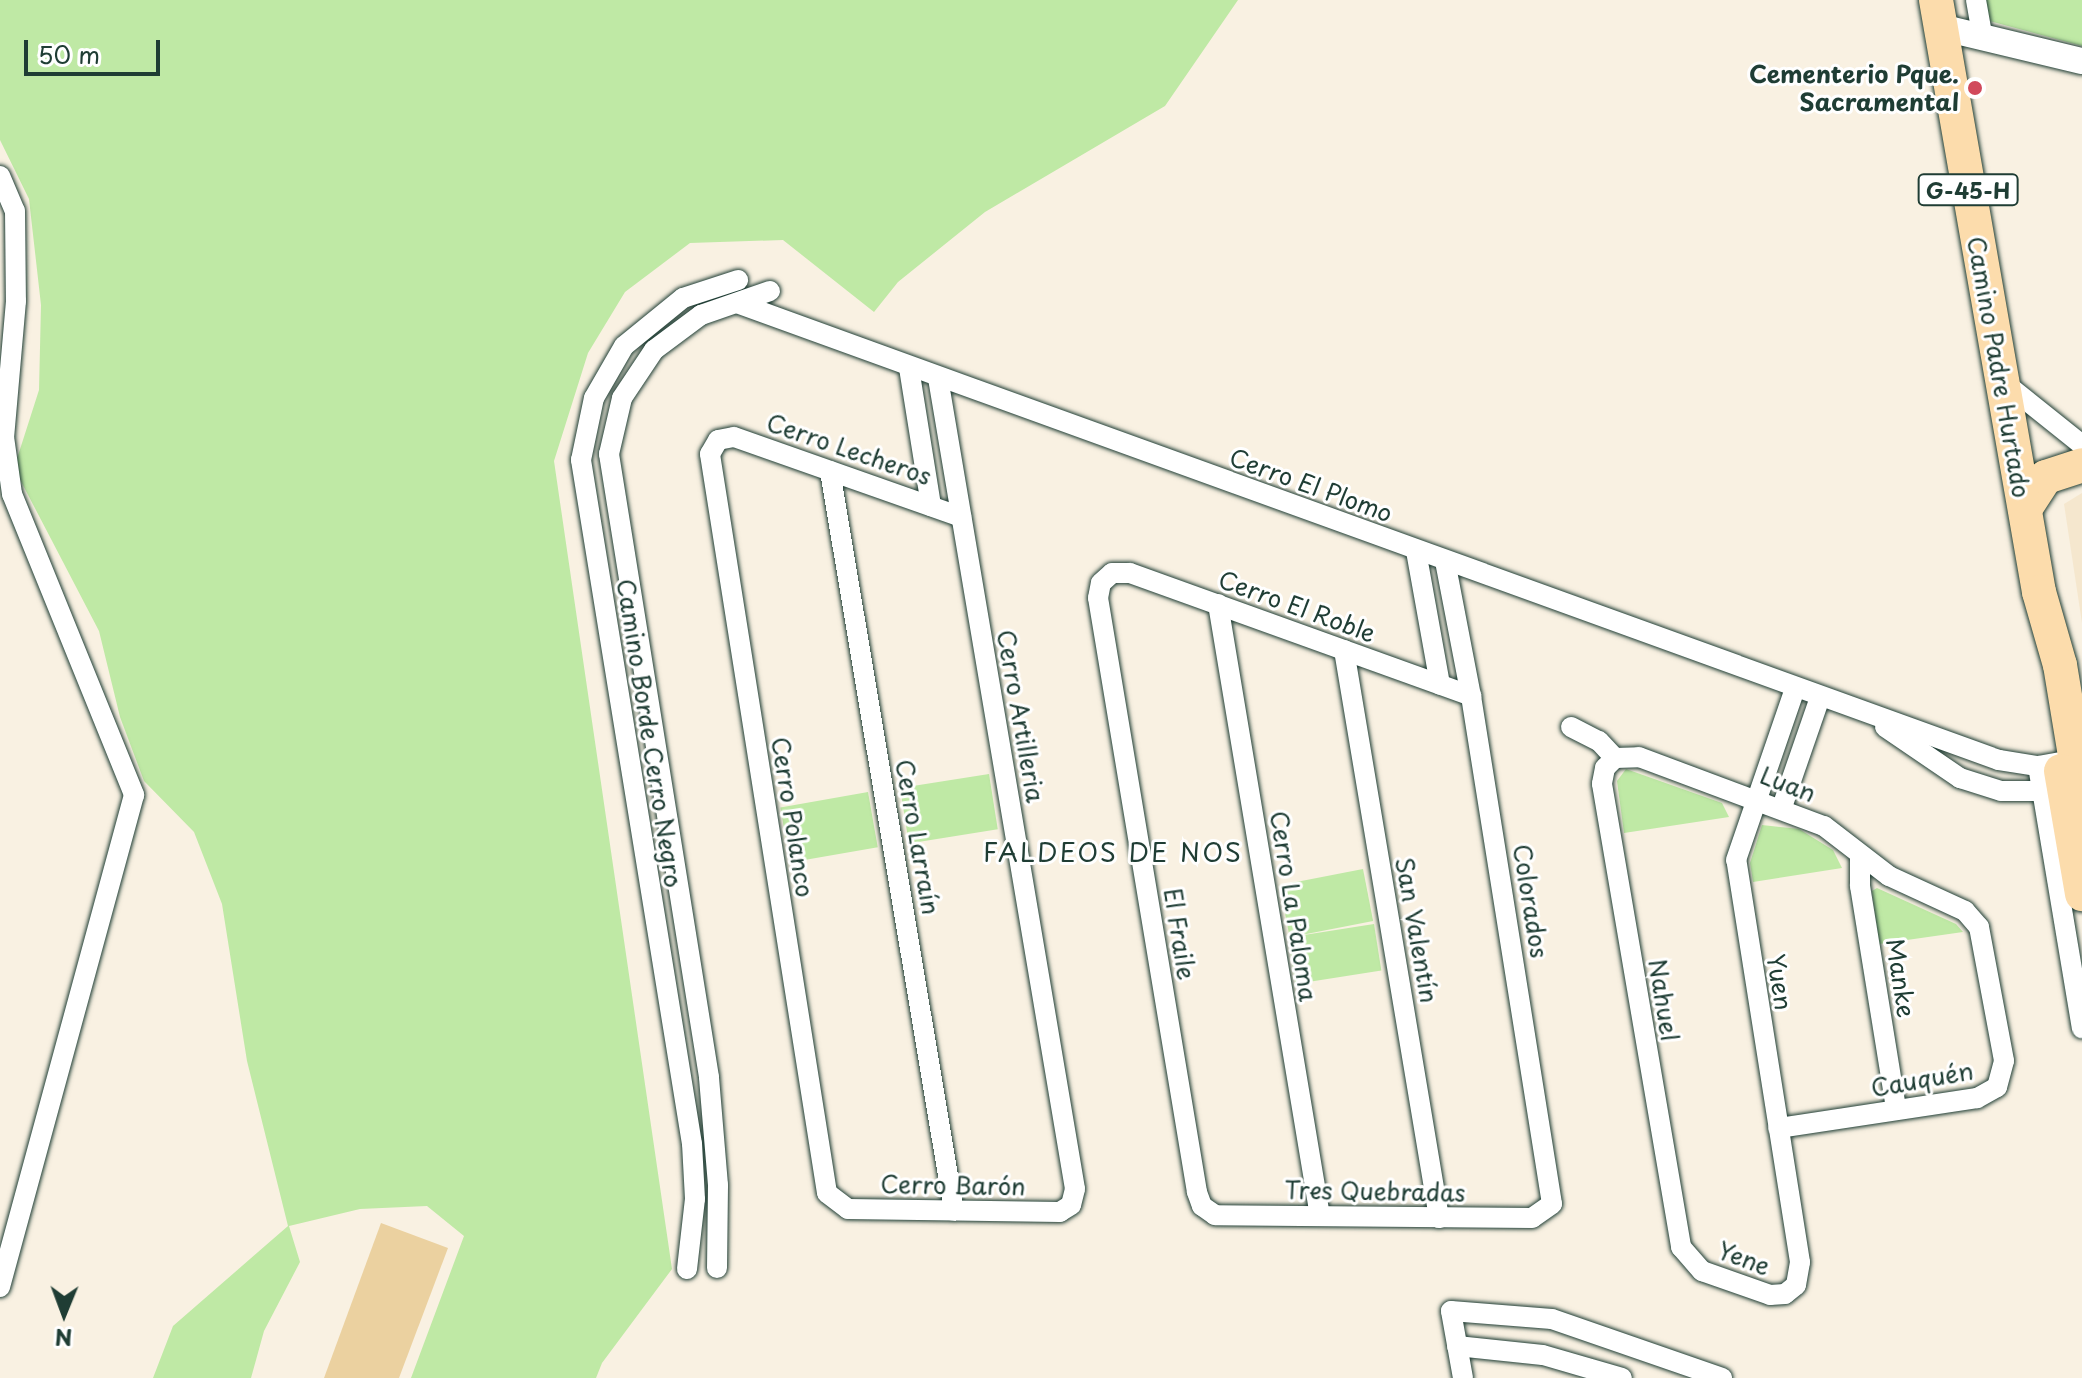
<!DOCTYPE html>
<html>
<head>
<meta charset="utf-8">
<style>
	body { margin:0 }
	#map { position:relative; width:2082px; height:1378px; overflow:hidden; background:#f9f1e2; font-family:"Playpen Sans",sans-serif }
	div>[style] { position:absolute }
	.built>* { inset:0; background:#f5e7ce }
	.green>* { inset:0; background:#bfe9a5; transform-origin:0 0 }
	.building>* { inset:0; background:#ebd1a0 }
	.roads { filter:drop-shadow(0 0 2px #1f3d34) drop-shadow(0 0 2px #1f3d34) }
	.minor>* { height:20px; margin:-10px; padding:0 10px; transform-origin:10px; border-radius:10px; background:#fff }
	.tertiary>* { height:26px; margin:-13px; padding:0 13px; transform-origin:13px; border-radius:13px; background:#fff }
	.primary>* { height:34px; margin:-17px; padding:0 17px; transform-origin:17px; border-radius:17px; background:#fcdcac }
	.dots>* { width:22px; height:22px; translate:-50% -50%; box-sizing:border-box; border:4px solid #fff; border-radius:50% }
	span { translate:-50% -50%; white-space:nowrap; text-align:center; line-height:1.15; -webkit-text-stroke:6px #fff; paint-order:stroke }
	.shield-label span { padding:2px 6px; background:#fff; border:2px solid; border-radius:6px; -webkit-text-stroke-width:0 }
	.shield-label { font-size:22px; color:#1f3d34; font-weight:700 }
	.poi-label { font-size:24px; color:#1f3d34; font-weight:700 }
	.right { translate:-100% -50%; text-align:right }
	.street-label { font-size:24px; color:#1f3d34 }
	.neighbourhood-label { font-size:26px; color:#1f3d34; letter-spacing:2px }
	.north { position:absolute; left:24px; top:1274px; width:80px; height:80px; -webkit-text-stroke:6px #fff; paint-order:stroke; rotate:181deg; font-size:22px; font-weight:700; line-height:32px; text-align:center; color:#1f3d34 }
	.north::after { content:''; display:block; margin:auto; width:28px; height:36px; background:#1f3d34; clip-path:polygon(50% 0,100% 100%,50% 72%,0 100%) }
	.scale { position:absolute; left:24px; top:40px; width:136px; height:36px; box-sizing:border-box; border:4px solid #1f3d34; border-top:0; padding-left:10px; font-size:24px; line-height:28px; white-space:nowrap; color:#1f3d34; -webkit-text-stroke:6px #fff; paint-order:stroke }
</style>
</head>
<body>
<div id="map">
	<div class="built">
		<div style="clip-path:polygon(2082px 493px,2082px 623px,2064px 504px)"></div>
	</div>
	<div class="green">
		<div style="clip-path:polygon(0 0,1238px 0,1165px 106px,985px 212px,898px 282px,874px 312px,783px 240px,690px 243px,625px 292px,588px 353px,554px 461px,672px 1269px,602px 1363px,596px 1378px,411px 1378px,464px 1236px,427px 1206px,360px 1209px,289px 1226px,300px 1262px,264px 1331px,251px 1378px,153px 1378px,173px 1326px,288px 1226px,247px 1061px,222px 904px,194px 832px,144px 781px,120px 717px,99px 631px,14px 468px,39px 390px,41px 305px,29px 199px,0 140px)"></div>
		<div style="clip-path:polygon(1980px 0,2082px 0,2082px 46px,1982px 19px)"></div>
		<div style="clip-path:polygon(1626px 769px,1722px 803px,1729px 817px,1624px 833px,1617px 781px)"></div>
		<div style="left:989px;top:774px;width:56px;height:90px;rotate:81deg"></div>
		<div style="left:868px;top:792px;width:56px;height:89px;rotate:80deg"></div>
		<div style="clip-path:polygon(1762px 825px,1799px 829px,1833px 850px,1842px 868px,1753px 882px,1750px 863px)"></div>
		<div style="left:1363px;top:869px;width:53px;height:85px;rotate:79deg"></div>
		<div style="clip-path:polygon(1877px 888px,1956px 924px,1963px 932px,1879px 944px,1872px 891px)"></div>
		<div style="left:1374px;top:924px;width:47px;height:87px;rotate:81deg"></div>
	</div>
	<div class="building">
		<div style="clip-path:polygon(381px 1223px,448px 1248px,399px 1378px,324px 1378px)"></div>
	</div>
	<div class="roads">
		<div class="minor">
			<div style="left:1976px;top:0;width:35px;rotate:80deg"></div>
			<div style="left:0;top:176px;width:38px;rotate:67deg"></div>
			<div style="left:15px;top:211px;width:90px;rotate:89.4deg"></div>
			<div style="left:16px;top:301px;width:137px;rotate:95deg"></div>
			<div style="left:4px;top:437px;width:58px;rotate:82deg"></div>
			<div style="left:12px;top:494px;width:325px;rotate:67.9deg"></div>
			<div style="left:134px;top:795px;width:510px;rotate:105.24deg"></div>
			<div style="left:737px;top:303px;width:1342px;rotate:19.91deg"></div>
			<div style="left:1999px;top:760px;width:39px;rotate:9deg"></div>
			<div style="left:2038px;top:766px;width:34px;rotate:-10deg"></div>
			<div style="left:909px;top:368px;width:140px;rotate:80.9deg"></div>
			<div style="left:938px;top:378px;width:822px;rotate:80.41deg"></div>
			<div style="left:1075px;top:1189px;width:16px;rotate:104deg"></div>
			<div style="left:1071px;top:1205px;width:13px;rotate:148deg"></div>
			<div style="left:1060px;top:1212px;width:212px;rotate:-179.2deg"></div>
			<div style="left:848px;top:1209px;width:26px;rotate:-143deg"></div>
			<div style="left:827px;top:1193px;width:748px;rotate:-99deg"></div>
			<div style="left:710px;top:454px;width:16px;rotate:-60deg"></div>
			<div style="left:718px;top:440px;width:16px;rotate:-11deg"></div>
			<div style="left:734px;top:437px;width:241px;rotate:19.4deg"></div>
			<div style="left:2001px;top:380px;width:104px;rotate:38.7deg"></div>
			<div style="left:830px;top:471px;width:750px;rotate:80.49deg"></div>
			<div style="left:1416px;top:551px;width:136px;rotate:79.8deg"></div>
			<div style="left:1445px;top:561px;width:137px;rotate:79.1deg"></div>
			<div style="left:1471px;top:696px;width:514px;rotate:80.94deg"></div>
			<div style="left:1552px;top:1204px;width:24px;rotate:145deg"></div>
			<div style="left:1532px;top:1218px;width:317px;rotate:-179.5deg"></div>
			<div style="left:1215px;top:1215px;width:16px;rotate:-145deg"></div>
			<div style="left:1202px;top:1206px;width:15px;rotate:-110deg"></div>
			<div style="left:1197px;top:1192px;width:602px;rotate:-99.46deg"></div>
			<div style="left:1098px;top:598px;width:15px;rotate:-79deg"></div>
			<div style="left:1101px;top:583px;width:15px;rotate:-42deg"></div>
			<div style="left:1112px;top:573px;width:18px"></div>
			<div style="left:1130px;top:573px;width:363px;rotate:19.8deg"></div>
			<div style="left:1218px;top:604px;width:620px;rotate:80.54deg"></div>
			<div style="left:1344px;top:650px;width:576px;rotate:80.5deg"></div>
			<div style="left:1571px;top:727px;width:31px;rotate:27deg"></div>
			<div style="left:1599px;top:741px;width:23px;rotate:47deg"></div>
			<div style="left:1885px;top:727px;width:91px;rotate:34.2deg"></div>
			<div style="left:1960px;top:778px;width:43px;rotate:17.6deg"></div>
			<div style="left:2001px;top:791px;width:54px"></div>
			<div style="left:1615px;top:758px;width:14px;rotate:135deg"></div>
			<div style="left:1605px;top:768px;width:16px;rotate:101deg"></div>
			<div style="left:1602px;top:784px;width:470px;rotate:80.3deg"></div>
			<div style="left:1681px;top:1247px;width:32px;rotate:49deg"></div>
			<div style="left:1702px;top:1271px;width:72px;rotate:19.4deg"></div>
			<div style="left:1770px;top:1295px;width:15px;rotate:-4deg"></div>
			<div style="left:1785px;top:1294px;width:14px;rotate:-39deg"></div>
			<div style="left:1796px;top:1285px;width:23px;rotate:-80deg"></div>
			<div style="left:1800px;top:1262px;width:407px;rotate:-99deg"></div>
			<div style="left:1736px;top:860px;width:181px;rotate:-71deg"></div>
			<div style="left:1615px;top:758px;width:24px;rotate:-2deg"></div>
			<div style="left:1639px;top:757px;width:197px;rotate:20.5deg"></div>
			<div style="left:1824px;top:826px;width:82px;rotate:37.6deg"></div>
			<div style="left:1889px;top:876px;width:84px;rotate:24.7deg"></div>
			<div style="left:1965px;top:911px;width:21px;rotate:49deg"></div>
			<div style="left:1979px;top:927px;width:136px;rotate:79.4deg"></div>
			<div style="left:2004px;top:1061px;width:27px;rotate:105deg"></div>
			<div style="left:1997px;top:1087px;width:23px;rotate:151deg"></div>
			<div style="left:1977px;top:1098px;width:201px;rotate:171.4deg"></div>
			<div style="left:2038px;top:766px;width:266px;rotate:80.5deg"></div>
			<div style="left:1782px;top:807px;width:116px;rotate:-70.9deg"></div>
			<div style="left:1860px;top:855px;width:31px;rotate:90deg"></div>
			<div style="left:1860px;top:886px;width:226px;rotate:80.8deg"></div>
			<div style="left:717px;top:1268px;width:83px;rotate:-89.3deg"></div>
			<div style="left:718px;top:1185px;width:108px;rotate:-94.8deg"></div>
			<div style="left:709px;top:1077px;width:631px;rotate:-99.12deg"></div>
			<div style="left:609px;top:454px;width:57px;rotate:-76.9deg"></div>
			<div style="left:622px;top:398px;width:58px;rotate:-56.3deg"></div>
			<div style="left:654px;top:350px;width:59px;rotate:-36.7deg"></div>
			<div style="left:701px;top:315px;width:73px;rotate:-19.2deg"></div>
			<div style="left:687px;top:1269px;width:70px;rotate:-83.5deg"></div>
			<div style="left:695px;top:1199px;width:55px;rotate:-93.1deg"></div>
			<div style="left:692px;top:1144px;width:693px;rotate:-99.22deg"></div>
			<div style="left:581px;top:460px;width:63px;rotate:-78.2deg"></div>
			<div style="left:594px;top:398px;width:60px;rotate:-60deg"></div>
			<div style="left:624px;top:346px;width:76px;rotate:-39.1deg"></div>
			<div style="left:683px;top:298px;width:58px;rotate:-18.1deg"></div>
			<div style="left:1457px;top:1346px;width:86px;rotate:6deg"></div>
			<div style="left:1543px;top:1355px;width:82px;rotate:16.2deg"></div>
			<div style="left:1463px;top:1378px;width:68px;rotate:-100.2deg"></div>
			<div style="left:1451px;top:1311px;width:101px;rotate:4.5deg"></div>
			<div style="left:1552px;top:1319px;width:180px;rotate:19.1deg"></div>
		</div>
		<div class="tertiary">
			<div style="left:1940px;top:27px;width:146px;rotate:13.5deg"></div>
		</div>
		<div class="primary">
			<div style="left:1936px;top:0;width:601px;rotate:80.13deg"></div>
			<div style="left:2039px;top:592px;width:76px;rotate:74deg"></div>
			<div style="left:2060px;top:665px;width:135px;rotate:80.6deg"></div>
			<div style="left:2025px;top:509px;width:38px;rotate:-57deg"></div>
			<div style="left:2046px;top:477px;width:38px;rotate:-18deg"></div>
			<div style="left:2061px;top:771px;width:125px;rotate:80.3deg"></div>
		</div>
	</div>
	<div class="dots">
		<div style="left:1975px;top:88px;background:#d1495b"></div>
	</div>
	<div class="shield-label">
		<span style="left:1968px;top:190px">G-45-H</span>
	</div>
	<div class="poi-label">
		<span class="right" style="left:1959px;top:88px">Cementerio Pque.<br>Sacramental</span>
	</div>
	<div class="street-label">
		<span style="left:1999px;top:367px;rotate:80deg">Camino Padre Hurtado</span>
		<span style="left:849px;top:449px;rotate:19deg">Cerro Lecheros</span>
		<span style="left:1311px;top:485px;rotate:20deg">Cerro El Plomo</span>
		<span style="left:1297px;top:606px;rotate:20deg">Cerro El Roble</span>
		<span style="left:1021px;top:716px;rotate:80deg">Cerro Artilleria</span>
		<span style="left:650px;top:733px;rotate:81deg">Camino Borde Cerro Negro</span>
		<span style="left:1788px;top:784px;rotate:21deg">Luan</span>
		<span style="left:793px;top:817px;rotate:81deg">Cerro Polanco</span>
		<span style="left:918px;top:837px;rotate:80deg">Cerro Larraín</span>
		<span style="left:1531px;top:901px;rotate:81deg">Colorados</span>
		<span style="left:1294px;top:906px;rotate:81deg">Cerro La Paloma</span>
		<span style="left:1417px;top:930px;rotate:80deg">San Valentín</span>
		<span style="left:1180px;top:934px;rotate:81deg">El Fraile</span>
		<span style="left:1901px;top:978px;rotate:81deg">Manke</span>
		<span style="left:1780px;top:982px;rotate:81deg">Yuen</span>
		<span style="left:1664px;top:1000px;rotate:81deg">Nahuel</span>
		<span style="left:1922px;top:1079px;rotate:-10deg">Cauquén</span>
		<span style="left:953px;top:1185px;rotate:1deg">Cerro Barón</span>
		<span style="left:1375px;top:1191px;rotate:1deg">Tres Quebradas</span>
		<span style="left:1744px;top:1258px;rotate:20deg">Yene</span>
	</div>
	<div class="neighbourhood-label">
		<span style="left:1113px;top:852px">FALDEOS DE NOS</span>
	</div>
	<div class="north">N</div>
	<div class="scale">50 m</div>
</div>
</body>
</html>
